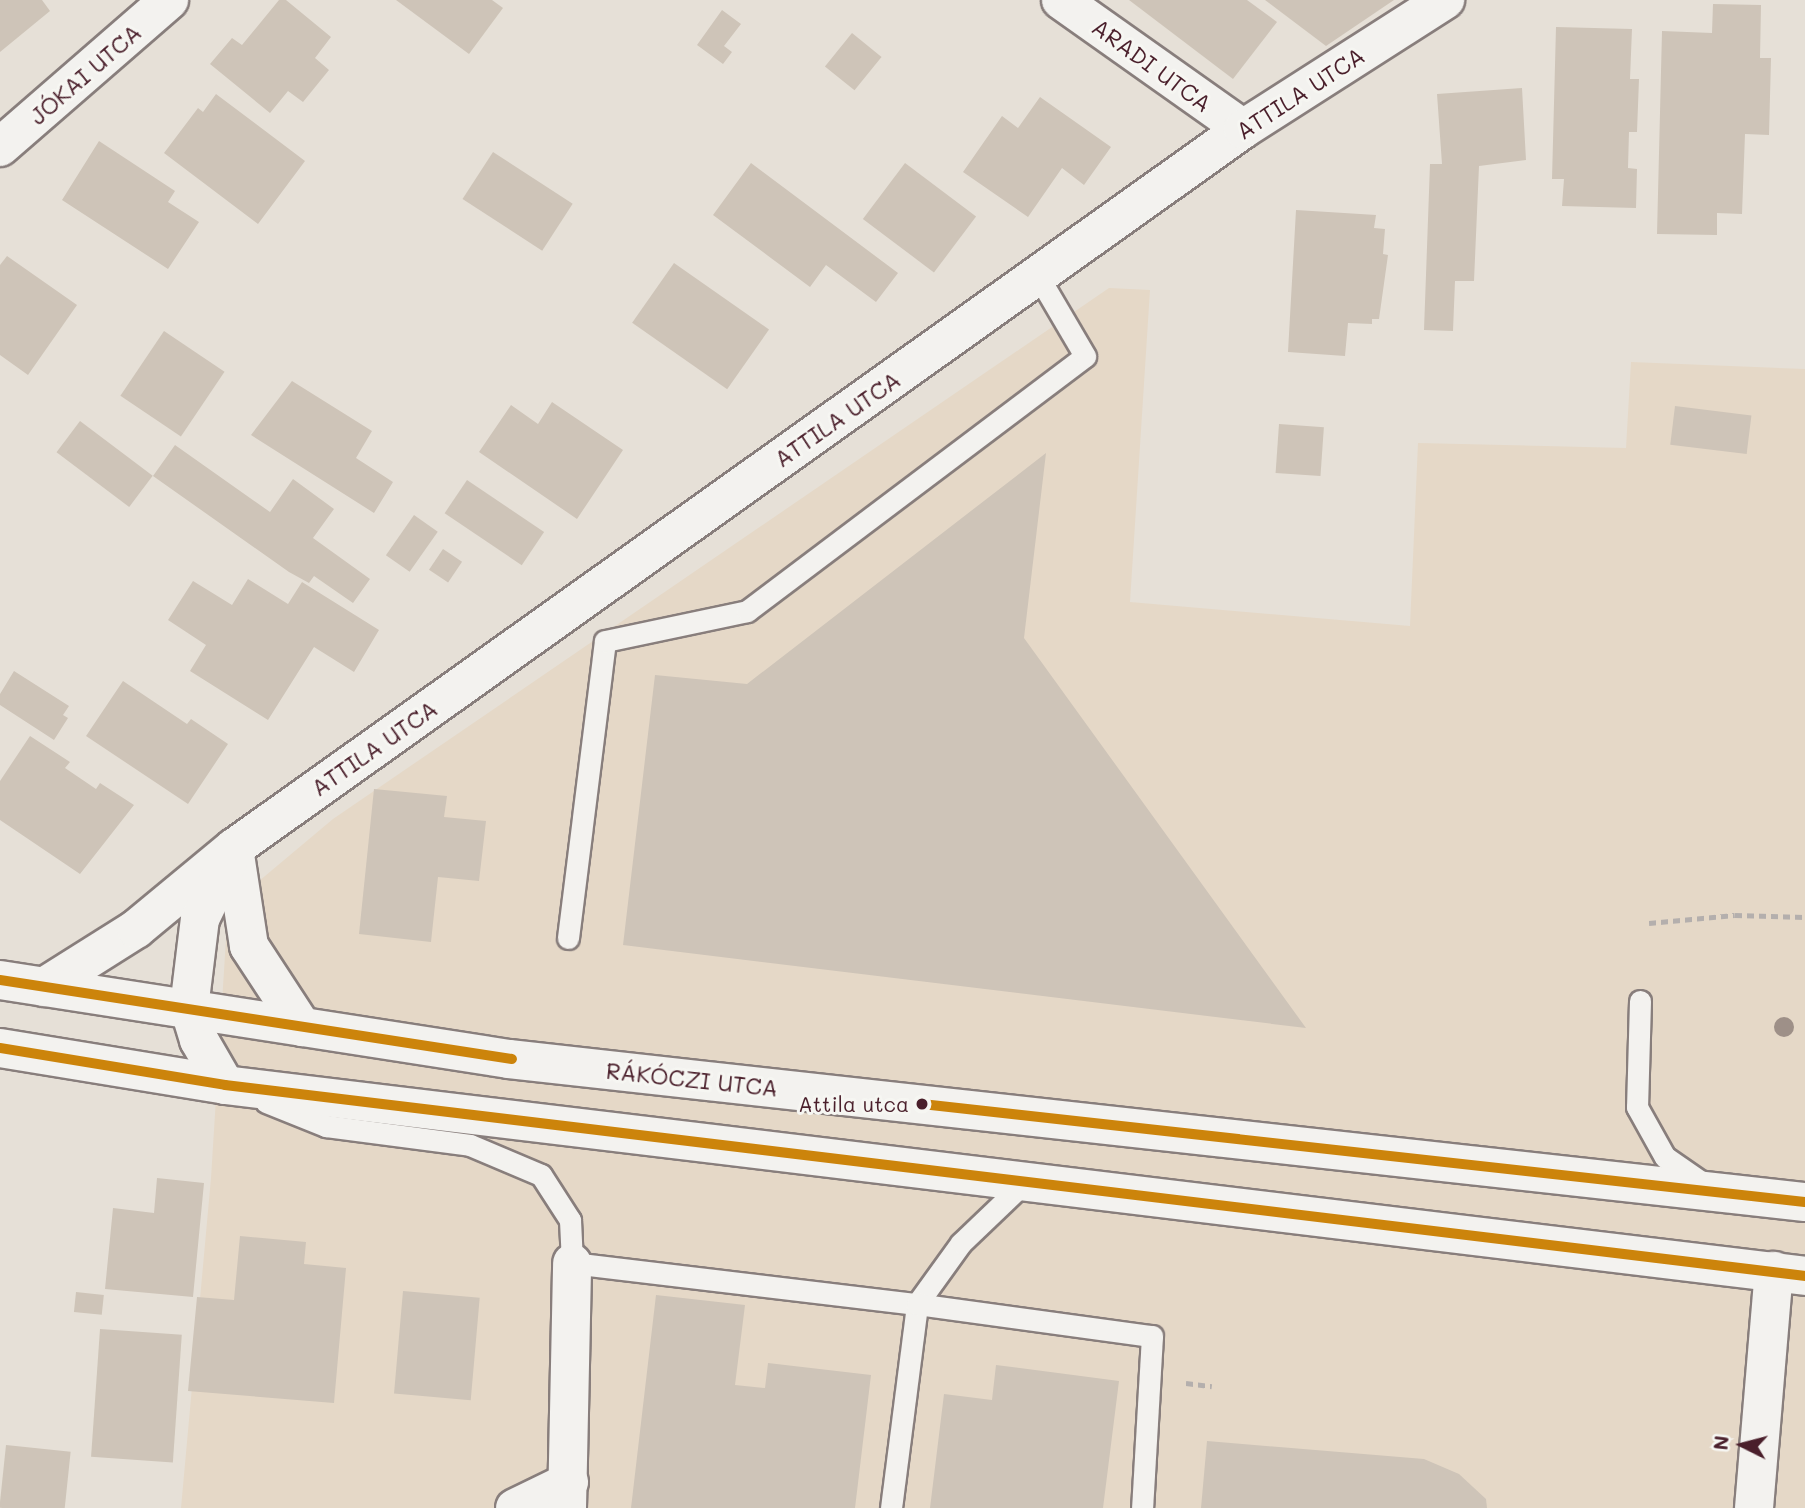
<!DOCTYPE html>
<meta charset="utf-8">
<style>
body{margin:0}
#map{position:relative;width:1805px;height:1508px;overflow:hidden;background:#e6e0d7;font-family:Mali,sans-serif}
div>[style]{position:absolute}
.built>*{inset:0;background:#e5d8c7}
.building>*{inset:0;background:#cec4b8;transform-origin:0 0}
.path>*{height:4.5px;margin-top:-2.25px;transform-origin:0;background:repeating-linear-gradient(90deg,#b4afad 0 7px,transparent 0 12px)}
.roads{filter:drop-shadow(2px 0 #887e7c) drop-shadow(-2px 0 #887e7c) drop-shadow(0 2px #887e7c) drop-shadow(0 -2px #887e7c)}
.lane>*{height:21px;margin:-10.5px;padding:0 10.5px;transform-origin:10.5px;border-radius:10.5px;background:#f3f2ef}
.street>*{height:38px;margin:-19px;padding:0 19px;transform-origin:19px;border-radius:19px;background:#f3f2ef}
.primary>*{height:38px;margin:-19px;padding:0 19px;transform-origin:19px;border-radius:19px;background:#f3f2ef}
.bus-1>*{height:10px;margin:-5px;padding:0 5px;transform-origin:5px;border-radius:5px;background:#cc840b}
.trees>*{width:20px;height:20px;margin:-10px;border-radius:50%;background:#9e9088}
.dots>*{width:19px;height:19px;translate:-50% -50%;box-sizing:border-box;border:4px solid #f6f6f2;border-radius:50%}
span{translate:-50% -50%;white-space:nowrap;text-align:center;line-height:1.15;-webkit-text-stroke:6px #f6f6f2;paint-order:stroke}
.bus-label{font-size:21px;color:#4a1f2b}
.right{translate:-100% -50%;text-align:right}
.street-label{font-size:23px;color:#4a1f2b}
.north{position:absolute;left:1707px;top:1410px;width:70px;height:70px;-webkit-text-stroke:5px #f6f6f2;paint-order:stroke;rotate:276deg;font-size:19px;font-weight:700;line-height:28px;text-align:center;color:#4a1f2b}
.north::after{content:'';display:block;margin:auto;width:24px;height:32px;background:#4a1f2b;clip-path:polygon(50% 0,100% 100%,50% 72%,0 100%)}
</style>
<div id="map">
<div class="built">
<div style="clip-path:polygon(1109px 288px,1150px 290px,1130px 602px,1410px 626px,1418px 443px,1626px 448px,1631px 362px,1805px 369px,1805px 1508px,181px 1508px,211px 1178px,228px 907px,333px 819px)"></div>
</div>
<div class="building">
<div style="clip-path:polygon(0 0,42px 0,50px 11px,0 52px)"></div>
<div style="clip-path:polygon(279px 0,286px 0,331px 37px,315px 58px,329px 70px,303px 102px,288px 91px,270px 113px,210px 64px,232px 38px,242px 45px)"></div>
<div style="clip-path:polygon(396px 0,492px 0,503px 8px,469px 54px)"></div>
<div style="clip-path:polygon(1129px 0,1247px 0,1277px 22px,1233px 79px)"></div>
<div style="clip-path:polygon(1265px 0,1394px 0,1326px 46px)"></div>
<div style="clip-path:polygon(1713px 4px,1761px 5px,1760px 58px,1771px 58px,1769px 135px,1745px 134px,1742px 214px,1717px 213px,1717px 235px,1657px 234px,1662px 31px,1712px 33px)"></div>
<div style="clip-path:polygon(722px 10px,741px 24px,724px 46px,732px 52px,723px 64px,697px 45px)"></div>
<div style="clip-path:polygon(1556px 27px,1632px 29px,1630px 79px,1639px 79px,1637px 132px,1629px 132px,1628px 168px,1637px 169px,1636px 208px,1562px 206px,1564px 179px,1552px 179px)"></div>
<div style="left:852px;top:33px;width:38px;height:43px;rotate:39deg"></div>
<div style="clip-path:polygon(1522px 88px,1526px 160px,1479px 166px,1474px 281px,1455px 281px,1453px 331px,1424px 330px,1430px 164px,1442px 164px,1437px 94px)"></div>
<div style="clip-path:polygon(216px 94px,305px 161px,258px 224px,164px 153px,198px 108px,203px 112px)"></div>
<div style="clip-path:polygon(1040px 97px,1111px 147px,1084px 185px,1062px 168px,1028px 217px,963px 172px,1002px 116px,1018px 128px)"></div>
<div style="clip-path:polygon(99px 141px,175px 191px,168px 202px,199px 222px,168px 269px,62px 200px)"></div>
<div style="left:493px;top:152px;width:95px;height:56px;rotate:33deg"></div>
<div style="clip-path:polygon(751px 163px,898px 273px,876px 302px,826px 265px,810px 287px,713px 215px)"></div>
<div style="left:905px;top:163px;width:89px;height:70px;rotate:37deg"></div>
<div style="clip-path:polygon(1296px 210px,1376px 215px,1374px 228px,1385px 229px,1383px 254px,1388px 255px,1379px 319px,1372px 319px,1372px 324px,1348px 323px,1345px 356px,1288px 352px)"></div>
<div style="clip-path:polygon(7px 256px,77px 305px,28px 375px,0 355px,0 265px)"></div>
<div style="left:674px;top:263px;width:116px;height:73px;rotate:35deg"></div>
<div style="left:164px;top:331px;width:73px;height:78px;rotate:34deg"></div>
<div style="clip-path:polygon(292px 381px,372px 431px,356px 458px,393px 482px,374px 513px,251px 435px)"></div>
<div style="clip-path:polygon(552px 402px,623px 450px,577px 519px,479px 452px,511px 405px,538px 424px)"></div>
<div style="left:1675px;top:406px;width:77px;height:39px;rotate:7deg"></div>
<div style="left:80px;top:421px;width:91px;height:39px;rotate:37deg"></div>
<div style="left:1279px;top:424px;width:45px;height:49px;rotate:4deg"></div>
<div style="clip-path:polygon(175px 445px,270px 512px,293px 479px,334px 509px,313px 538px,370px 579px,353px 603px,314px 576px,309px 583px,289px 572px,153px 476px)"></div>
<div style="clip-path:polygon(1046px 453px,1024px 638px,1306px 1028px,623px 945px,655px 675px,747px 684px)"></div>
<div style="left:467px;top:480px;width:93px;height:40px;rotate:34deg"></div>
<div style="left:414px;top:515px;width:29px;height:49px;rotate:35deg"></div>
<div style="left:443px;top:549px;width:23px;height:25px;rotate:34deg"></div>
<div style="clip-path:polygon(248px 579px,288px 604px,302px 582px,379px 630px,354px 672px,314px 647px,268px 720px,190px 671px,206px 645px,168px 620px,193px 581px,232px 605px)"></div>
<div style="clip-path:polygon(14px 671px,69px 706px,63px 715px,68px 718px,54px 740px,0 705px,0 694px)"></div>
<div style="clip-path:polygon(123px 681px,187px 724px,191px 719px,228px 744px,188px 804px,86px 736px)"></div>
<div style="clip-path:polygon(30px 736px,70px 762px,65px 768px,96px 789px,100px 783px,134px 805px,80px 874px,0 820px,0 781px)"></div>
<div style="clip-path:polygon(374px 789px,447px 796px,444px 817px,486px 821px,479px 881px,438px 877px,431px 942px,359px 934px)"></div>
<div style="clip-path:polygon(157px 1178px,204px 1183px,193px 1297px,105px 1289px,113px 1208px,154px 1213px)"></div>
<div style="clip-path:polygon(240px 1236px,306px 1242px,304px 1264px,346px 1268px,334px 1403px,188px 1391px,197px 1297px,234px 1300px)"></div>
<div style="left:403px;top:1291px;width:77px;height:103px;rotate:5deg"></div>
<div style="left:76px;top:1292px;width:28px;height:20px;rotate:6deg"></div>
<div style="clip-path:polygon(656px 1295px,745px 1305px,735px 1385px,765px 1388px,768px 1363px,871px 1375px,855px 1508px,631px 1508px)"></div>
<div style="left:100px;top:1329px;width:82px;height:128px;rotate:4deg"></div>
<div style="clip-path:polygon(996px 1365px,1119px 1381px,1103px 1508px,930px 1508px,944px 1394px,992px 1400px)"></div>
<div style="clip-path:polygon(1207px 1441px,1424px 1459px,1459px 1474px,1486px 1499px,1487px 1508px,1201px 1508px)"></div>
<div style="left:6px;top:1445px;width:65px;height:63px;rotate:6deg"></div>
</div>
<div class="path">
<div style="left:1649px;top:923px;width:86px;rotate:-5.3deg"></div>
<div style="left:1735px;top:915px;width:70px;rotate:1.6deg"></div>
<div style="left:1186px;top:1383px;width:26px;rotate:7deg"></div>
</div>
<div class="roads">
<div class="lane">
<div style="left:568px;top:938px;width:299px;rotate:-82.9deg"></div>
<div style="left:605px;top:641px;width:145px;rotate:-11.9deg"></div>
<div style="left:747px;top:611px;width:423px;rotate:-37deg"></div>
<div style="left:1085px;top:356px;width:93px;rotate:-120.4deg"></div>
<div style="left:1640px;top:1001px;width:106px;rotate:91.6deg"></div>
<div style="left:1637px;top:1107px;width:57px;rotate:60.8deg"></div>
<div style="left:1665px;top:1157px;width:47px;rotate:34.7deg"></div>
<div style="left:266px;top:1102px;width:65px;rotate:21.8deg"></div>
<div style="left:326px;top:1126px;width:145px;rotate:7.5deg"></div>
<div style="left:470px;top:1145px;width:77px;rotate:22.9deg"></div>
<div style="left:541px;top:1175px;width:54px;rotate:57.2deg"></div>
<div style="left:570px;top:1220px;width:43px;rotate:87.3deg"></div>
<div style="left:572px;top:1263px;width:347px;rotate:6.8deg"></div>
<div style="left:917px;top:1304px;width:75px;rotate:-54.2deg"></div>
<div style="left:961px;top:1243px;width:93px;rotate:-43.7deg"></div>
<div style="left:891px;top:1508px;width:206px;rotate:-82.7deg"></div>
<div style="left:917px;top:1304px;width:237px;rotate:7.8deg"></div>
<div style="left:1152px;top:1336px;width:172px;rotate:93.3deg"></div>
</div>
<div class="street">
<div style="left:1061px;top:0;width:223px;rotate:35.3deg"></div>
<div style="left:0;top:147px;width:224px;rotate:-41deg"></div>
<div style="left:234px;top:848px;width:99px;rotate:81.3deg"></div>
<div style="left:249px;top:946px;width:97px;rotate:56.8deg"></div>
<div style="left:44px;top:987px;width:109px;rotate:-32.2deg"></div>
<div style="left:136px;top:929px;width:127px;rotate:-39.6deg"></div>
<div style="left:234px;top:848px;width:1239px;rotate:-35.47deg"></div>
<div style="left:1243px;top:129px;width:240px;rotate:-32.6deg"></div>
<div style="left:225px;top:1085px;width:52px;rotate:-120deg"></div>
<div style="left:199px;top:1040px;width:34px;rotate:-107deg"></div>
<div style="left:189px;top:1008px;width:90px;rotate:-83deg"></div>
<div style="left:200px;top:919px;width:67px;rotate:-64.2deg"></div>
<div style="left:515px;top:1508px;width:60px;rotate:-25.7deg"></div>
<div style="left:567px;top:1508px;width:245px;rotate:-88.8deg"></div>
<div style="left:1754px;top:1508px;width:238px;rotate:-85.2deg"></div>
</div>
<div class="primary">
<div style="left:0;top:980px;width:515px;rotate:8.82deg"></div>
<div style="left:509px;top:1059px;width:1304px;rotate:6.3deg"></div>
<div style="left:0;top:1048px;width:228px;rotate:9.3deg"></div>
<div style="left:225px;top:1085px;width:1592px;rotate:6.89deg"></div>
</div>
</div>
<div class="bus-1">
<div style="left:0;top:980px;width:518px;rotate:8.77deg"></div>
<div style="left:0;top:1048px;width:228px;rotate:9.3deg"></div>
<div style="left:225px;top:1085px;width:1592px;rotate:6.89deg"></div>
<div style="left:922px;top:1104px;width:888px;rotate:6.33deg"></div>
</div>
<div class="trees">
<div style="left:1784px;top:1027px"></div>
</div>
<div class="dots">
<div style="left:922px;top:1104px;background:#4a1f2b"></div>
</div>
<div class="bus-label">
<span class="right" style="left:909px;top:1104px">Attila utca</span>
</div>
<div class="street-label">
<span style="left:1152px;top:65px;rotate:36deg">ARADI UTCA</span>
<span style="left:85px;top:74px;rotate:-41deg">JÓKAI UTCA</span>
<span style="left:1300px;top:93px;rotate:-33deg">ATTILA UTCA</span>
<span style="left:837px;top:419px;rotate:-35deg">ATTILA UTCA</span>
<span style="left:374px;top:748px;rotate:-35deg">ATTILA UTCA</span>
<span style="left:692px;top:1079px;rotate:6deg">RÁKÓCZI UTCA</span>
</div>
<div class="north">N</div>
</div>
